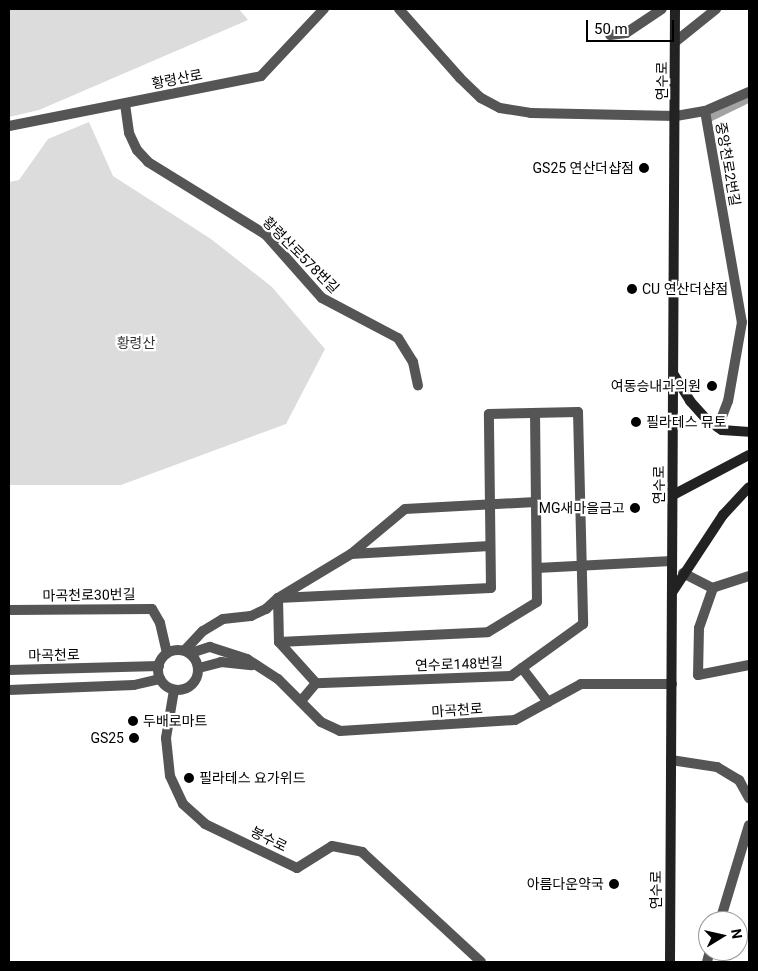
<!DOCTYPE html>
<meta charset="utf-8">
<style>
body{margin:0}
#map{position:relative;width:758px;height:971px;overflow:hidden;background:#fff;font-family:Roboto,"Noto Sans KR",sans-serif}
div>[style]{position:absolute}
.green>*{inset:0;background:#dcdcdc}
.water>*{inset:0;background:#a3a3a3}
.minor>*{height:10px;margin:-5px;padding:0 5px;transform-origin:5px;border-radius:5px;background:#555}
.tertiary>*{height:10px;margin:-5px;padding:0 5px;transform-origin:5px;border-radius:5px;background:#555}
.tertiary>.ring{margin:-5px;padding:0;box-sizing:content-box;background:none;border:10px solid #555;border-radius:50%}
.secondary>*{height:10px;margin:-5px;padding:0 5px;transform-origin:5px;border-radius:5px;background:#222}
.dots>*{width:14px;height:14px;translate:-50% -50%;box-sizing:border-box;border:2px solid #fff;border-radius:50%}
span{translate:-50% -50%;white-space:nowrap;text-align:center;line-height:1.15;-webkit-text-stroke:4.5px #fff;paint-order:stroke}
.street-label{font-size:14px;color:#000}
.poi-label{font-size:14px;color:#000}
.right{translate:-100% -50%;text-align:right}
.left{translate:0 -50%;text-align:left}
.park-label{font-size:14px;color:#333}
.frame{position:absolute;inset:0;border:10px solid #000;pointer-events:none}
.north{position:absolute;left:698px;top:911px;width:50px;height:50px;box-sizing:border-box;background:#fff;border:1px solid #999;border-radius:50%;rotate:81deg;font-size:14px;font-weight:700;line-height:20px;text-align:center;color:#000}
.north::after{content:'';display:block;margin:auto;width:18px;height:22px;background:#000;clip-path:polygon(50% 0,100% 100%,50% 72%,0 100%)}
.scale{position:absolute;left:586px;top:20px;width:88px;height:22px;box-sizing:border-box;border:2px solid #000;border-top:0;padding-left:6px;font-size:15px;line-height:18px;white-space:nowrap;color:#000;-webkit-text-stroke:4px #fff;paint-order:stroke}
</style>
<div id="map">
<div class="green">
<div style="clip-path:polygon(9px 9px,239px 9px,248px 20px,39px 110px,9px 117px)"></div>
<div style="clip-path:polygon(89px 122px,113px 176px,211px 239px,272px 287px,325px 349px,286px 424px,121px 485px,9px 485px,9px 182px,19px 180px,48px 139px)"></div>
</div>
<div class="water">
<div style="clip-path:polygon(749px 89px,749px 103px,708px 123px,701px 109px)"></div>
</div>
<div class="minor">
<div style="left:399px;top:9px;width:92px;rotate:48.5deg"></div>
<div style="left:460px;top:78px;width:29px;rotate:44deg"></div>
<div style="left:481px;top:98px;width:21px;rotate:28deg"></div>
<div style="left:500px;top:108px;width:31px;rotate:9deg"></div>
<div style="left:531px;top:113px;width:145px;rotate:1.2deg"></div>
<div style="left:610px;top:35px;width:16px;rotate:-7deg"></div>
<div style="left:626px;top:33px;width:43px;rotate:-33.7deg"></div>
<div style="left:675px;top:42px;width:53px;rotate:-38.8deg"></div>
<div style="left:125px;top:104px;width:29px;rotate:82deg"></div>
<div style="left:129px;top:133px;width:19px;rotate:65deg"></div>
<div style="left:137px;top:150px;width:16px;rotate:47deg"></div>
<div style="left:148px;top:162px;width:139px;rotate:31.7deg"></div>
<div style="left:266px;top:235px;width:84px;rotate:48.4deg"></div>
<div style="left:322px;top:298px;width:86px;rotate:27.8deg"></div>
<div style="left:398px;top:338px;width:28px;rotate:58deg"></div>
<div style="left:413px;top:362px;width:24px;rotate:78deg"></div>
<div style="left:705px;top:111px;width:214px;rotate:80.1deg"></div>
<div style="left:742px;top:322px;width:80px;rotate:100deg"></div>
<div style="left:728px;top:401px;width:28px;rotate:111deg"></div>
<div style="left:578px;top:412px;width:212px;rotate:88.6deg"></div>
<div style="left:583px;top:624px;width:89px;rotate:144.2deg"></div>
<div style="left:511px;top:676px;width:195px;rotate:177.9deg"></div>
<div style="left:316px;top:683px;width:55px;rotate:-132.1deg"></div>
<div style="left:279px;top:642px;width:44px;rotate:-91.3deg"></div>
<div style="left:278px;top:598px;width:213px;rotate:-2.7deg"></div>
<div style="left:491px;top:588px;width:174px;rotate:-90.7deg"></div>
<div style="left:489px;top:414px;width:89px;rotate:-1.3deg"></div>
<div style="left:351px;top:554px;width:139px;rotate:-3.3deg"></div>
<div style="left:537px;top:568px;width:135px;rotate:-3deg"></div>
<div style="left:683px;top:573px;width:34px;rotate:27deg"></div>
<div style="left:749px;top:576px;width:38px;rotate:162deg"></div>
<div style="left:713px;top:588px;width:42px;rotate:109.3deg"></div>
<div style="left:699px;top:628px;width:47px;rotate:91.2deg"></div>
<div style="left:698px;top:675px;width:52px;rotate:-11.1deg"></div>
<div style="left:9px;top:610px;width:143px;rotate:-0.4deg"></div>
<div style="left:152px;top:609px;width:16px;rotate:60deg"></div>
<div style="left:160px;top:623px;width:31px;rotate:77deg"></div>
<div style="left:279px;top:642px;width:209px;rotate:-2.7deg"></div>
<div style="left:488px;top:632px;width:57px;rotate:-31.5deg"></div>
<div style="left:537px;top:602px;width:189px;rotate:-90.6deg"></div>
<div style="left:185px;top:650px;width:26px;rotate:-47deg"></div>
<div style="left:203px;top:631px;width:23px;rotate:-31deg"></div>
<div style="left:223px;top:619px;width:28px;rotate:-6deg"></div>
<div style="left:251px;top:616px;width:17px;rotate:-25deg"></div>
<div style="left:266px;top:609px;width:16px;rotate:-43deg"></div>
<div style="left:278px;top:598px;width:85px;rotate:-31.1deg"></div>
<div style="left:351px;top:554px;width:70px;rotate:-39.8deg"></div>
<div style="left:405px;top:509px;width:131px;rotate:-3.1deg"></div>
<div style="left:522px;top:668px;width:43px;rotate:52.6deg"></div>
<div style="left:9px;top:690px;width:125px;rotate:-2.3deg"></div>
<div style="left:134px;top:685px;width:27px;rotate:-13deg"></div>
<div style="left:301px;top:701px;width:23px;rotate:-50deg"></div>
<div style="left:671px;top:760px;width:47px;rotate:8.7deg"></div>
<div style="left:717px;top:767px;width:26px;rotate:31deg"></div>
<div style="left:739px;top:780px;width:21px;rotate:61deg"></div>
<div style="left:720px;top:921px;width:100px;rotate:-73.2deg"></div>
<div style="left:707px;top:962px;width:11px;rotate:-75deg"></div>
</div>
<div class="tertiary">
<div style="left:676px;top:116px;width:29px;rotate:-10deg"></div>
<div style="left:705px;top:111px;width:48px;rotate:-23.4deg"></div>
<div style="left:9px;top:126px;width:257px;rotate:-11.2deg"></div>
<div style="left:261px;top:76px;width:92px;rotate:-46.8deg"></div>
<div class="ring" style="left:158px;top:650px;width:30px;height:30px"></div>
<div style="left:191px;top:653px;width:20px;rotate:-18deg"></div>
<div style="left:210px;top:647px;width:39px;rotate:18deg"></div>
<div style="left:247px;top:659px;width:37px;rotate:33deg"></div>
<div style="left:278px;top:679px;width:61px;rotate:45deg"></div>
<div style="left:321px;top:722px;width:21px;rotate:25deg"></div>
<div style="left:340px;top:731px;width:175px;rotate:-3.6deg"></div>
<div style="left:515px;top:720px;width:75px;rotate:-28.6deg"></div>
<div style="left:581px;top:684px;width:91px"></div>
<div style="left:199px;top:668px;width:23px;rotate:-15deg"></div>
<div style="left:221px;top:662px;width:31px;rotate:6deg"></div>
<div style="left:9px;top:670px;width:150px;rotate:-1.5deg"></div>
<div style="left:174px;top:690px;width:49px;rotate:99.5deg"></div>
<div style="left:166px;top:738px;width:38px;rotate:84deg"></div>
<div style="left:170px;top:776px;width:31px;rotate:65deg"></div>
<div style="left:183px;top:804px;width:30px;rotate:42deg"></div>
<div style="left:205px;top:824px;width:102px;rotate:25.6deg"></div>
<div style="left:297px;top:868px;width:41px;rotate:-32.2deg"></div>
<div style="left:332px;top:846px;width:31px;rotate:11deg"></div>
<div style="left:362px;top:852px;width:162px;rotate:42.7deg"></div>
</div>
<div class="secondary">
<div style="left:674px;top:375px;width:31px;rotate:58deg"></div>
<div style="left:690px;top:401px;width:24px;rotate:48deg"></div>
<div style="left:706px;top:419px;width:19px;rotate:35deg"></div>
<div style="left:722px;top:430px;width:27px;rotate:4deg"></div>
<div style="left:673px;top:495px;width:86px;rotate:-27.8deg"></div>
<div style="left:673px;top:591px;width:91px;rotate:-56.7deg"></div>
<div style="left:723px;top:515px;width:38px;rotate:-47deg"></div>
<div style="left:670px;top:962px;width:953px;rotate:-89.7deg"></div>
</div>
<div class="dots">
<div style="left:644px;top:168px;background:#000"></div>
<div style="left:632px;top:289px;background:#000"></div>
<div style="left:712px;top:386px;background:#000"></div>
<div style="left:636px;top:422px;background:#000"></div>
<div style="left:635px;top:508px;background:#000"></div>
<div style="left:133px;top:721px;background:#000"></div>
<div style="left:134px;top:738px;background:#000"></div>
<div style="left:189px;top:778px;background:#000"></div>
<div style="left:614px;top:884px;background:#000"></div>
</div>
<div class="street-label">
<span style="left:177px;top:79px;rotate:-11deg">황령산로</span>
<span style="left:662px;top:81px;rotate:-90deg">연수로</span>
<span style="left:728px;top:164px;rotate:80deg">중앙천로2번길</span>
<span style="left:301px;top:255px;rotate:45deg">황령산로578번길</span>
<span style="left:659px;top:485px;rotate:-90deg">연수로</span>
<span style="left:89px;top:595px;rotate:-1deg">마곡천로30번길</span>
<span style="left:54px;top:655px;rotate:-1deg">마곡천로</span>
<span style="left:459px;top:664px;rotate:-2deg">연수로148번길</span>
<span style="left:457px;top:710px;rotate:-4deg">마곡천로</span>
<span style="left:269px;top:839px;rotate:26deg">봉수로</span>
<span style="left:656px;top:890px;rotate:-90deg">연수로</span>
</div>
<div class="poi-label">
<span class="right" style="left:634px;top:168px">GS25 연산더샵점</span>
<span class="left" style="left:642px;top:289px">CU 연산더샵점</span>
<span class="right" style="left:701px;top:386px">여동승내과의원</span>
<span class="left" style="left:646px;top:422px">필라테스 뮤토</span>
<span class="right" style="left:625px;top:508px">MG새마을금고</span>
<span class="left" style="left:143px;top:721px">두배로마트</span>
<span class="right" style="left:124px;top:738px">GS25</span>
<span class="left" style="left:199px;top:778px">필라테스 요가위드</span>
<span class="right" style="left:604px;top:884px">아름다운약국</span>
</div>
<div class="park-label">
<span style="left:136px;top:343px">황령산</span>
</div>
<div class="frame"></div>
<div class="north">N</div>
<div class="scale">50 m</div>
</div>
